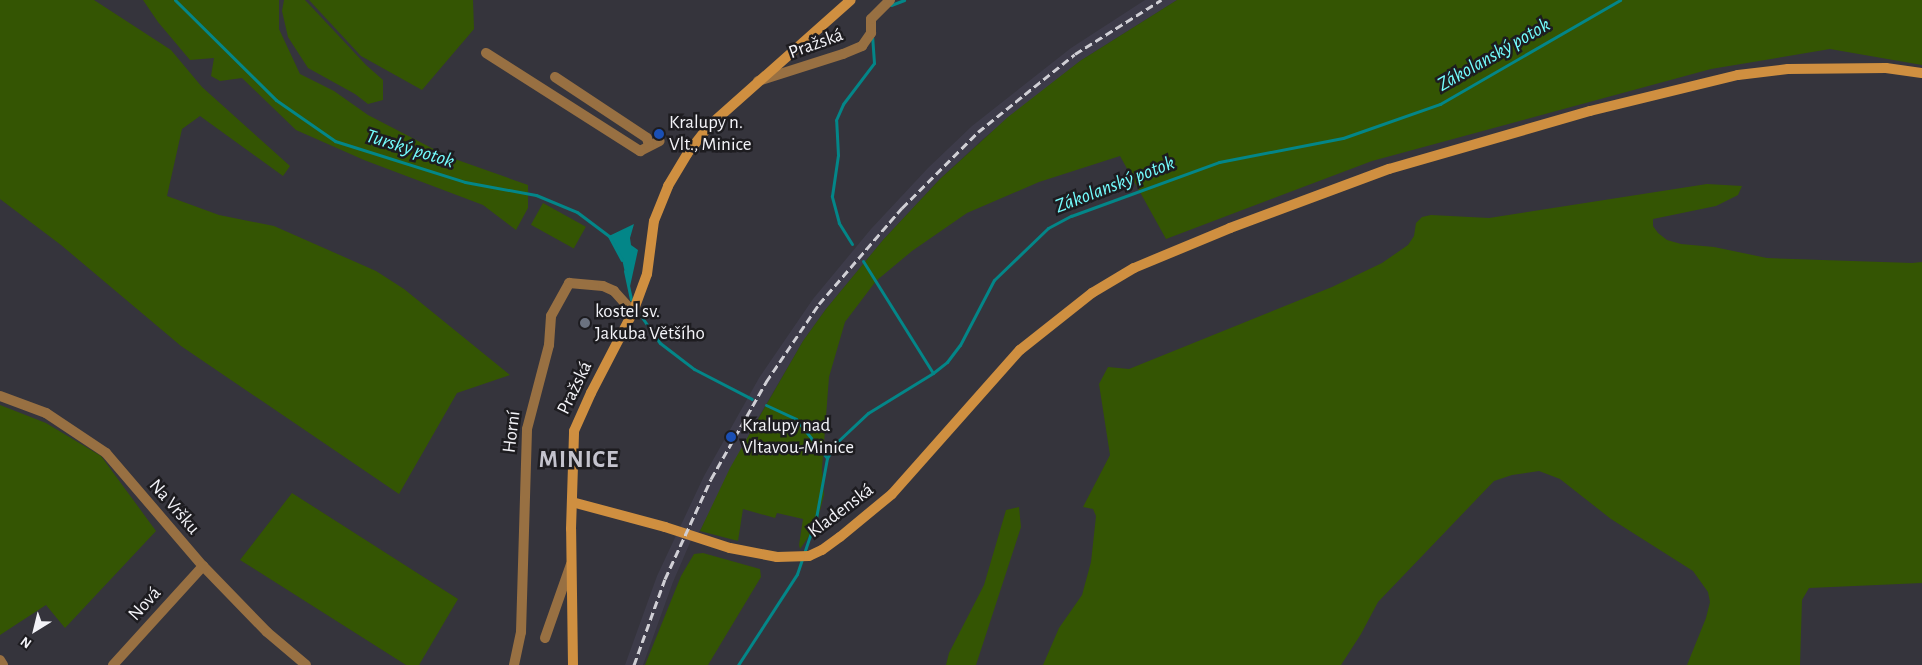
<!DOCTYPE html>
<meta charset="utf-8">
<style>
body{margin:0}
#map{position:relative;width:1922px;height:665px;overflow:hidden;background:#35343c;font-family:"Alegreya Sans",sans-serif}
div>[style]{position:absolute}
.built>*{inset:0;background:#3d3b49}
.green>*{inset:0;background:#345503;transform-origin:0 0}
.water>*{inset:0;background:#038688}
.stream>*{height:3px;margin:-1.5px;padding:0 1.5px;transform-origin:1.5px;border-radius:1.5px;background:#038688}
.minor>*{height:10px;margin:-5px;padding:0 5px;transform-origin:5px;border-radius:5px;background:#987042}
.secondary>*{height:10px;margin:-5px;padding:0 5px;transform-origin:5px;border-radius:5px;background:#cf8f40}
.rail>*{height:3px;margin-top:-1.5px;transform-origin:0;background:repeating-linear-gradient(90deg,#d0cfd5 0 8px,transparent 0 12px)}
.dots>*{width:14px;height:14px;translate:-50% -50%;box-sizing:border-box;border:2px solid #1d1c20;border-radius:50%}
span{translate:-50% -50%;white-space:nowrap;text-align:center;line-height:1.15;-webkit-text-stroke:5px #1d1c20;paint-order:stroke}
.street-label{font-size:19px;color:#f3f3f8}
.poi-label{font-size:19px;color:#f3f3f8}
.left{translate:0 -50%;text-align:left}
.water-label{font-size:20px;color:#74fdfe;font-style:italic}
.district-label{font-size:24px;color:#c4c3cd;font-weight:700;letter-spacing:1px}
.north{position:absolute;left:10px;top:605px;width:50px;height:50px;-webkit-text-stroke:4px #1d1c20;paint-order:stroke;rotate:216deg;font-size:14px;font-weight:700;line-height:20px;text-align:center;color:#f3f3f8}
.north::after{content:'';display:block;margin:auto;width:18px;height:22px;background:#f3f3f8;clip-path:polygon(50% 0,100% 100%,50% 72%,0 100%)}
</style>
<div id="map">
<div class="built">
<div style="clip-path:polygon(1145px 0,1177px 0,1080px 61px,984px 138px,940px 179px,883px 240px,826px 309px,803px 341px,754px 425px,700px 531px,692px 538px,673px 582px,643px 665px,625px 665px,657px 576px,704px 476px,759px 378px,813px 299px,871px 229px,928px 168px,972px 126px,1071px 48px)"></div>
</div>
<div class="green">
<div style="clip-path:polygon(0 0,94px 0,171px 50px,202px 87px,290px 166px,283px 176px,200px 116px,182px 129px,167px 196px,219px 215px,274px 226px,376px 271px,404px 289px,510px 375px,457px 393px,399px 494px,181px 346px,61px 245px,0 199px)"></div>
<div style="clip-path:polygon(143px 0,279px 0,279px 29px,300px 74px,334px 91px,368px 115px,449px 157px,528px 185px,528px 208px,516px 230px,483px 205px,364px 160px,296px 130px,242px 78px,220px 81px,211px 76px,214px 58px,190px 60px,158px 22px)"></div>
<div style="clip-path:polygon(284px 0,305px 0,366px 65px,383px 80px,383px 100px,368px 104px,355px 94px,308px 68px,288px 37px,282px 11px)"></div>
<div style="clip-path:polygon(309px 0,473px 0,474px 29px,422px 90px,361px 56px)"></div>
<div style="clip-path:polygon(1177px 0,1922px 0,1922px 65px,1830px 49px,1711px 69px,1372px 161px,1166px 239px,1120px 156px,1039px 182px,967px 213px,912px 251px,876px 281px,845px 322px,829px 377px,822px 469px,824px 495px,816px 526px,800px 549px,799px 545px,803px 519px,777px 513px,775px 518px,743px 509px,738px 541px,700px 531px,730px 468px,803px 341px,826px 309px,883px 240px,940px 179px,1008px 117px,1080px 61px)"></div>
<div style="clip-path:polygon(1707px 184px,1742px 186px,1738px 195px,1716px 206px,1653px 219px,1653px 226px,1658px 233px,1667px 240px,1681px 244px,1714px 247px,1767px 258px,1912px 263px,1922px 262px,1922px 583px,1809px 588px,1802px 600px,1800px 665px,1687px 665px,1706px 618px,1710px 602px,1708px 592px,1693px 571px,1611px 519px,1560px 479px,1539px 471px,1512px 475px,1494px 481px,1378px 602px,1361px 634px,1341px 665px,1043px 665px,1059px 628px,1082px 595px,1091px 562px,1096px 516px,1093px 509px,1083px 507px,1110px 455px,1099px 384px,1108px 367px,1129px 369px,1332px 287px,1382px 263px,1408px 245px,1414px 236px,1416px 223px,1422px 217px,1431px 215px,1489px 218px)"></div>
<div style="left:543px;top:203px;width:49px;height:25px;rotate:29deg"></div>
<div style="clip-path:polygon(0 405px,46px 423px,101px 456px,156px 531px,65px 628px,46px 605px,0 635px)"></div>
<div style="clip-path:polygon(292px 493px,458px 599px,419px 665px,406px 665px,240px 560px)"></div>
<div style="clip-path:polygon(1019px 507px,1021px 527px,976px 665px,946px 665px,949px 653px,984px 585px,1006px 510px)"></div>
<div style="clip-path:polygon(703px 553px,760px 569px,761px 577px,708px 665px,645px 665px,681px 576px,694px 554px)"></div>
</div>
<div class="water">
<div style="clip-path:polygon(634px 224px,630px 238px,631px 245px,638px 250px,629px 291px,622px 259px,609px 236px)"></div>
</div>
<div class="stream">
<div style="left:175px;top:0;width:142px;rotate:44.7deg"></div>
<div style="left:276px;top:100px;width:72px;rotate:34.8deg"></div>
<div style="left:335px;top:141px;width:136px;rotate:17.5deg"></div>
<div style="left:465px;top:182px;width:72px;rotate:10.4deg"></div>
<div style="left:536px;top:195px;width:44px;rotate:22.5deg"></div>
<div style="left:577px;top:212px;width:40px;rotate:37deg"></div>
<div style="left:609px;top:236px;width:27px;rotate:62deg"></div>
<div style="left:891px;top:5px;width:14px;rotate:-21deg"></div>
<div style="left:852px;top:244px;width:25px;rotate:-122deg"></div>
<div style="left:839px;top:223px;width:28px;rotate:-105deg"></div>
<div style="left:832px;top:196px;width:41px;rotate:-81.7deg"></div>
<div style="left:838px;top:155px;width:35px;rotate:-93deg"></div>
<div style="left:836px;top:120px;width:17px;rotate:-66deg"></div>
<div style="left:843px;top:104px;width:51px;rotate:-52.9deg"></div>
<div style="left:874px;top:63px;width:26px;rotate:-94deg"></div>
<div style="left:863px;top:261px;width:132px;rotate:58deg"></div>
<div style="left:625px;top:271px;width:29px;rotate:78deg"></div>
<div style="left:641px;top:316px;width:33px;rotate:55deg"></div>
<div style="left:660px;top:343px;width:43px;rotate:37.4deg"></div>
<div style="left:694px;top:369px;width:65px;rotate:27.3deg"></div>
<div style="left:766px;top:405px;width:33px;rotate:25deg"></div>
<div style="left:796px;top:419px;width:50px;rotate:51.5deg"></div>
<div style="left:738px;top:665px;width:108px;rotate:-57deg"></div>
<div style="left:797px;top:574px;width:59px;rotate:-71.3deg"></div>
<div style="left:816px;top:518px;width:61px;rotate:-79.6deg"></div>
<div style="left:827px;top:458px;width:17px;rotate:-59deg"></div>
<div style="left:836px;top:443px;width:44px;rotate:-43.2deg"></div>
<div style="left:868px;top:413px;width:76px;rotate:-31.6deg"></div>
<div style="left:933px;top:373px;width:18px;rotate:-38deg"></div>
<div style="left:947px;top:362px;width:21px;rotate:-53deg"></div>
<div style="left:960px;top:345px;width:73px;rotate:-62.4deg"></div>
<div style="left:994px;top:280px;width:75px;rotate:-43.9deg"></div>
<div style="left:1048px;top:228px;width:26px;rotate:-28deg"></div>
<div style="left:1071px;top:216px;width:158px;rotate:-20deg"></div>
<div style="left:1219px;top:162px;width:126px;rotate:-11deg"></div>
<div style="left:1343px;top:138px;width:103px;rotate:-19.3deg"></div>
<div style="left:1440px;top:104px;width:208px;rotate:-30deg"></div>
</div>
<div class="minor">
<div style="left:486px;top:53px;width:183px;rotate:32.5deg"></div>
<div style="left:640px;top:151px;width:22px;rotate:-27deg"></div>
<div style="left:555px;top:77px;width:110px;rotate:33.5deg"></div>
<div style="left:647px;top:138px;width:8px;rotate:76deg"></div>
<div style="left:758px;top:81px;width:89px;rotate:-17.6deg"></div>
<div style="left:843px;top:54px;width:21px;rotate:-23deg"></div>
<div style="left:862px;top:46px;width:16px;rotate:-55deg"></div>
<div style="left:871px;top:33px;width:14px;rotate:-90deg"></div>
<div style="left:871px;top:19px;width:27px;rotate:-45deg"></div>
<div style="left:0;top:396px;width:49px;rotate:20.3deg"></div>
<div style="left:46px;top:413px;width:72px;rotate:33.7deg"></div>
<div style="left:106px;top:453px;width:149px;rotate:49.4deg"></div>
<div style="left:203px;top:566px;width:92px;rotate:45.9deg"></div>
<div style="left:267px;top:632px;width:51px;rotate:40.2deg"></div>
<div style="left:545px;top:638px;width:78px;rotate:-70.6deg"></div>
<div style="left:0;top:660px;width:6px;rotate:59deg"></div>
<div style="left:113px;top:665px;width:134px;rotate:-47.7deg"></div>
<div style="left:514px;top:665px;width:34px;rotate:-78deg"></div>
<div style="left:521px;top:632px;width:203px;rotate:-88.3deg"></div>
<div style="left:527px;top:429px;width:87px;rotate:-75.3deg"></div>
<div style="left:549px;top:345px;width:29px;rotate:-86deg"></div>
<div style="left:551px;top:316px;width:38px;rotate:-61deg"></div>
<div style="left:569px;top:283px;width:34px;rotate:5deg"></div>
<div style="left:603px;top:286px;width:12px;rotate:24deg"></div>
<div style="left:614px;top:291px;width:28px;rotate:48deg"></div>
</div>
<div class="secondary">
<div style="left:572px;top:502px;width:96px;rotate:15deg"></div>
<div style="left:665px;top:527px;width:68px;rotate:17.9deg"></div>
<div style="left:730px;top:548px;width:48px;rotate:10.8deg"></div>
<div style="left:777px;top:557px;width:32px;rotate:-2deg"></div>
<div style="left:809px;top:556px;width:14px;rotate:-25deg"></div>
<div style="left:822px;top:550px;width:22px;rotate:-36deg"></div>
<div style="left:840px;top:537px;width:67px;rotate:-39.6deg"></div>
<div style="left:892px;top:494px;width:193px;rotate:-48.4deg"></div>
<div style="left:1020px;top:350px;width:92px;rotate:-38.4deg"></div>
<div style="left:1092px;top:293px;width:49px;rotate:-30.8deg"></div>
<div style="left:1134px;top:268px;width:104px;rotate:-22.6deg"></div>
<div style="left:1230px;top:228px;width:170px;rotate:-20.4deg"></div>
<div style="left:1389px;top:169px;width:209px;rotate:-16.1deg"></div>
<div style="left:1590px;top:111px;width:152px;rotate:-13.7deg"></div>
<div style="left:1738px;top:75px;width:50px;rotate:-6.8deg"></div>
<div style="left:1788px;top:69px;width:98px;rotate:-0.6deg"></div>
<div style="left:1886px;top:68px;width:36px;rotate:8deg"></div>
<div style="left:573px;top:665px;width:136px;rotate:-90.8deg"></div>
<div style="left:571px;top:529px;width:98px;rotate:-88.2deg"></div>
<div style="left:574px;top:431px;width:42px;rotate:-65.9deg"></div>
<div style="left:591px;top:393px;width:91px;rotate:-62.6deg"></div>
<div style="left:633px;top:312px;width:40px;rotate:-69.8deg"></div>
<div style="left:647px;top:274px;width:53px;rotate:-82.5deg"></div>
<div style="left:654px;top:221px;width:38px;rotate:-68deg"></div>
<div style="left:668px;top:186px;width:37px;rotate:-59deg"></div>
<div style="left:687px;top:154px;width:37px;rotate:-52deg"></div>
<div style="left:710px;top:125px;width:188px;rotate:-41.6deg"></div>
</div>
<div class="rail">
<div style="left:634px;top:665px;width:91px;rotate:-70.2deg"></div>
<div style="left:665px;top:579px;width:110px;rotate:-65.3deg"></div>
<div style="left:711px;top:479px;width:112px;rotate:-60.4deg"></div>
<div style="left:766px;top:382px;width:94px;rotate:-55.8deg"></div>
<div style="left:819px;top:304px;width:127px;rotate:-49.2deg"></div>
<div style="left:902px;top:208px;width:107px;rotate:-45deg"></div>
<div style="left:978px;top:132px;width:124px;rotate:-38.8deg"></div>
<div style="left:1075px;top:54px;width:102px;rotate:-32.1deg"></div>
</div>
<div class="dots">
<div style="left:659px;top:134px;background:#1a4fb4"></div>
<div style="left:585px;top:323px;background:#6b7280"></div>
<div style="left:731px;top:437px;background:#1a4fb4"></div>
</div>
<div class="street-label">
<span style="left:816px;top:44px;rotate:-20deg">Pražská</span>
<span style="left:575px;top:388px;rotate:-64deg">Pražská</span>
<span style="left:512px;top:432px;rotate:-83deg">Horní</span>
<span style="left:174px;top:507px;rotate:49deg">Na Vršku</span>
<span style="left:841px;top:511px;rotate:-37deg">Kladenská</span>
<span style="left:145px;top:604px;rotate:-48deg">Nová</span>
</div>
<div class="poi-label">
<span class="left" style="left:669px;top:134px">Kralupy n.<br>Vlt., Minice</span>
<span class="left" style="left:595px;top:323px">kostel sv.<br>Jakuba Většího</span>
<span class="left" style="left:742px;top:437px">Kralupy nad<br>Vltavou-Minice</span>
</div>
<div class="water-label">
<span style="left:1494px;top:55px;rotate:-30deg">Zákolanský potok</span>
<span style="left:410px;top:149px;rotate:17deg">Turský potok</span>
<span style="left:1115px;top:185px;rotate:-21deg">Zákolanský potok</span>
</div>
<div class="district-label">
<span style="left:579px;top:461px">MINICE</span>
</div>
<div class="north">N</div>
</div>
